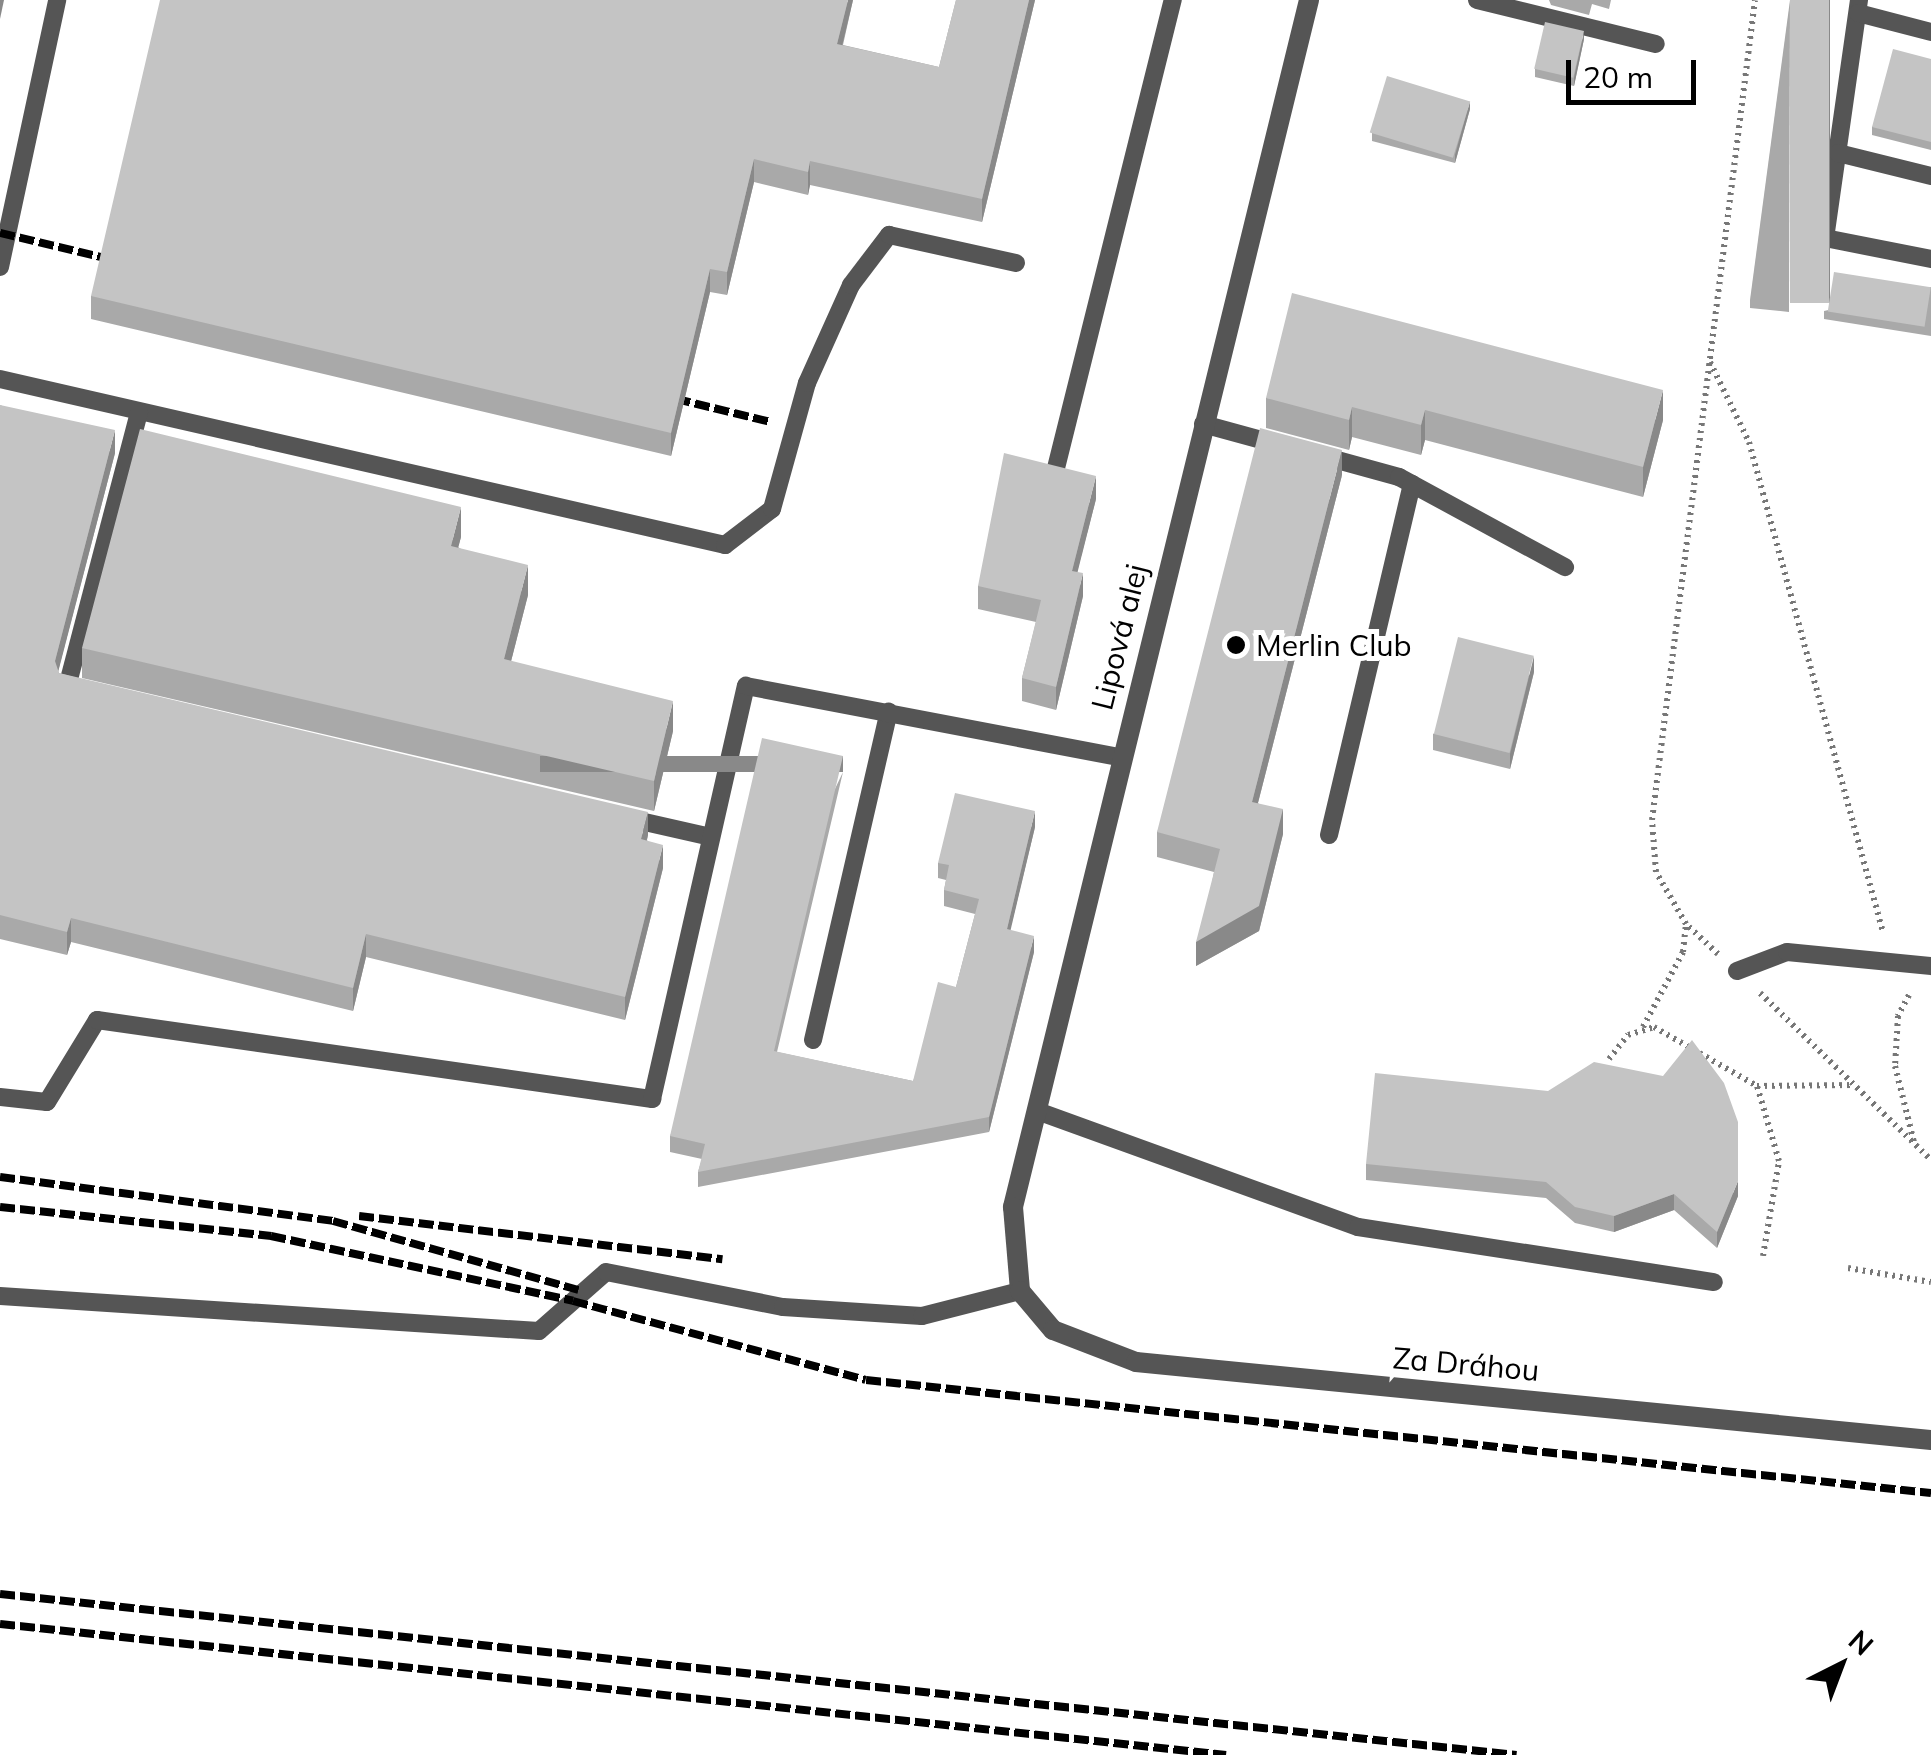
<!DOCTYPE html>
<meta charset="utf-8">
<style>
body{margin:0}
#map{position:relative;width:1931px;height:1755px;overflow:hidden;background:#fff;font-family:Mulish,sans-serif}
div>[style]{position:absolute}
.path>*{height:6px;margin-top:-3px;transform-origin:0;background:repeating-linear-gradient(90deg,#777 0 2.5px,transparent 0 7.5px)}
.lane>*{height:18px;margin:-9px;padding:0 9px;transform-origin:9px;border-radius:9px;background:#555}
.street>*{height:20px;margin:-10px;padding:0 10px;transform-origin:10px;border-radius:10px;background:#555}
.rail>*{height:8px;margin-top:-4px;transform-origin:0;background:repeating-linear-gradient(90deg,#000 0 15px,transparent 0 20px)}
.wall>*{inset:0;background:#a9a9a9}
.shaded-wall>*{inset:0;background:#898989;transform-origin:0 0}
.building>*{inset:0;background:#c4c4c4;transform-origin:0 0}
.dots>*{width:28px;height:28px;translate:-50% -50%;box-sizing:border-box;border:5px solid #fff;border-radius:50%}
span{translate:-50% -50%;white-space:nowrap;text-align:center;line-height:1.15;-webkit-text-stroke:10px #fff;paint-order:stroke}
.street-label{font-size:30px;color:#000}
.poi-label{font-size:30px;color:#000}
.left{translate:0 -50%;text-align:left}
.north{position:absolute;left:1791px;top:1615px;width:100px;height:100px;-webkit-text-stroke:8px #fff;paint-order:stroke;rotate:42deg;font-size:28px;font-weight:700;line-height:40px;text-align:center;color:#000}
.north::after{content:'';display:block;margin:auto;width:35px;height:45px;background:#000;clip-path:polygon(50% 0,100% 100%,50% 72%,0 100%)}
.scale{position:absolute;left:1566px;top:60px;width:130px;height:45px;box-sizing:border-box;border:5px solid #000;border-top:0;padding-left:12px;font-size:30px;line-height:35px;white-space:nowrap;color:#000;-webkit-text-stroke:8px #fff;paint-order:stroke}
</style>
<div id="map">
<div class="path">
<div style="left:1710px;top:362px;width:89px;rotate:64deg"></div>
<div style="left:1749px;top:442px;width:508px;rotate:74.71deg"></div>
<div style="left:1718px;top:954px;width:44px;rotate:-136.8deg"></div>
<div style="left:1686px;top:924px;width:60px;rotate:-120deg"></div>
<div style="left:1656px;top:872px;width:52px;rotate:-94.4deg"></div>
<div style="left:1652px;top:820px;width:826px;rotate:-82.84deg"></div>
<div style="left:1760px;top:993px;width:239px;rotate:44.3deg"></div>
<div style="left:1909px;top:995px;width:24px;rotate:118deg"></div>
<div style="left:1898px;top:1016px;width:50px;rotate:93.4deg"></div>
<div style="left:1895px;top:1066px;width:78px;rotate:76deg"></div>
<div style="left:1643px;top:1027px;width:85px;rotate:-61.9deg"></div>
<div style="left:1683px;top:952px;width:27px;rotate:-84deg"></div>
<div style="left:1609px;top:1059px;width:31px;rotate:-52deg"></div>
<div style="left:1628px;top:1035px;width:27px;rotate:-17deg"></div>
<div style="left:1654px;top:1027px;width:119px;rotate:29.8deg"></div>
<div style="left:1763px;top:1256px;width:96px;rotate:-80.4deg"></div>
<div style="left:1779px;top:1161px;width:78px;rotate:-106.3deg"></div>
<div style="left:1757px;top:1086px;width:97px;rotate:-0.6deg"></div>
<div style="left:1848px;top:1268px;width:84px;rotate:9.6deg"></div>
</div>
<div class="lane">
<div style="left:1477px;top:0;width:184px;rotate:13.8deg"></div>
<div style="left:1859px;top:0;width:240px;rotate:98.1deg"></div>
<div style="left:1825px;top:238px;width:108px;rotate:11.2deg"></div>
<div style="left:1858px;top:13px;width:75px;rotate:14.6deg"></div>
<div style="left:1838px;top:153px;width:96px;rotate:13.9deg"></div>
<div style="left:0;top:267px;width:273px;rotate:-77.9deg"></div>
<div style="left:0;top:379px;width:744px;rotate:12.9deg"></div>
<div style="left:725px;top:545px;width:59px;rotate:-37.5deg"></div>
<div style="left:772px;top:509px;width:131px;rotate:-74.5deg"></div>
<div style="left:807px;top:383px;width:107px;rotate:-65.8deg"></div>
<div style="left:851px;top:285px;width:63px;rotate:-52.8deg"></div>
<div style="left:889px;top:235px;width:130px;rotate:12.4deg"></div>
<div style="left:1203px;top:424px;width:80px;rotate:15.3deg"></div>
<div style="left:1319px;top:455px;width:83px;rotate:15.4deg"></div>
<div style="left:1399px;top:477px;width:189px;rotate:28.5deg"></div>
<div style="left:1055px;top:472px;width:487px;rotate:-76deg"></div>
<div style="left:76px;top:690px;width:9px;rotate:-162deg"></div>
<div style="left:67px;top:687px;width:284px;rotate:-75.3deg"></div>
<div style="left:627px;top:818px;width:86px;rotate:12.7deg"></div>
<div style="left:1329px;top:835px;width:361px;rotate:-76.7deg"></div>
<div style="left:1737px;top:971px;width:53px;rotate:-20.8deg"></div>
<div style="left:1787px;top:952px;width:145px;rotate:5.6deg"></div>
<div style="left:813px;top:1040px;width:337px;rotate:-77deg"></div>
<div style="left:0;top:1097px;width:47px;rotate:6.1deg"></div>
<div style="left:47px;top:1102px;width:96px;rotate:-58.6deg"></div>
<div style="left:97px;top:1020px;width:561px;rotate:8.1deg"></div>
<div style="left:652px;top:1099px;width:424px;rotate:-77.2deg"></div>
<div style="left:746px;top:686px;width:380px;rotate:10.8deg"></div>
<div style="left:1040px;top:1112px;width:338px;rotate:19.9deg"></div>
<div style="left:1358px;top:1227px;width:360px;rotate:8.8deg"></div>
<div style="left:0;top:1296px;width:540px;rotate:3.72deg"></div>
<div style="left:539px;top:1331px;width:89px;rotate:-41.4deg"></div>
<div style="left:606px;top:1272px;width:180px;rotate:11.2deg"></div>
<div style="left:783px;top:1307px;width:139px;rotate:3.7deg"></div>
<div style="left:922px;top:1316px;width:101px;rotate:-14.3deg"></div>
</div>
<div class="street">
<div style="left:1309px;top:0;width:1243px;rotate:103.78deg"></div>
<div style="left:1013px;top:1207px;width:84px;rotate:85.2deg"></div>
<div style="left:1020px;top:1291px;width:51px;rotate:49.8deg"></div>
<div style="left:1053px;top:1330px;width:89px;rotate:21.1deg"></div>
<div style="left:1136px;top:1362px;width:799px;rotate:5.6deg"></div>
</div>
<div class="rail">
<div style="left:0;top:233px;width:130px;rotate:13.4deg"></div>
<div style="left:656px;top:394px;width:118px;rotate:13.7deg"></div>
<div style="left:0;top:1177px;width:336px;rotate:7.5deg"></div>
<div style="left:333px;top:1221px;width:255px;rotate:15.7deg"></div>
<div style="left:0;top:1207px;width:273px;rotate:6.1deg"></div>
<div style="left:271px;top:1236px;width:309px;rotate:12.1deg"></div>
<div style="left:573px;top:1301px;width:303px;rotate:15.1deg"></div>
<div style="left:866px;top:1380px;width:1071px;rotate:6.06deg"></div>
<div style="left:359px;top:1216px;width:366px;rotate:6.8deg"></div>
<div style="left:0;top:1594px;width:1525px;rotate:6.06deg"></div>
<div style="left:0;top:1624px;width:1233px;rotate:6.1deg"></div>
</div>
<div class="wall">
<div style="clip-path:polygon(853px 0,843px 45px,939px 67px,956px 0,1035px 0,982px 222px,810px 185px,808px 195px,754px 182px,727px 295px,710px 292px,671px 456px,91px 319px,91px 296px)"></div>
<div style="clip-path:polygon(1549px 0,1611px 0,1609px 9px,1592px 4px,1589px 15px,1551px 5px)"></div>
<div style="clip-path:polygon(1790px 0,1789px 312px,1750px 308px,1750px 300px)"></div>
<div style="clip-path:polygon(1584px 39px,1574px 86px,1535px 77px,1535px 69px)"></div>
<div style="clip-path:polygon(1931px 59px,1931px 150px,1872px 135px,1872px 127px)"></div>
<div style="clip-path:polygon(1470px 109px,1455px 163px,1372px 141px,1372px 133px)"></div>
<div style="clip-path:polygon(1931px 287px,1931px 336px,1824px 319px,1824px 311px)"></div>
<div style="clip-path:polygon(1266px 398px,1663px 420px,1643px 497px,1425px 440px,1421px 455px,1352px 437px,1349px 450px,1266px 428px)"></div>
<div style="clip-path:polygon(0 405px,115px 453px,58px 671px,59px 673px,648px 835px,647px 840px,663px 868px,625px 1020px,366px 957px,353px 1011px,71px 942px,67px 955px,0 939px)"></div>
<div style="clip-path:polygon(1342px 475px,1258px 803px,1283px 834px,1259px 931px,1196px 966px,1214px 872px,1157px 857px,1157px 832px)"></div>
<div style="clip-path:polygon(1096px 499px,1077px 572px,1083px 596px,1056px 710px,1022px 701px,1022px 678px,1036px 622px,978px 609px,978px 586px)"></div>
<div style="clip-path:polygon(461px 537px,458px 547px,528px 595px,511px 661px,673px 731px,654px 811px,82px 678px,82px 648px)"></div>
<div style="clip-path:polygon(1534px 672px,1510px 769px,1433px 750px,1433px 734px)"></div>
<div style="clip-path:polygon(843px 772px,777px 1052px,913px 1081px,956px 987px,975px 914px,944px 906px,944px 890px,946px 880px,938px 878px,938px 863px,1035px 827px,1010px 930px,1034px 952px,989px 1132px,698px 1187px,698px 1172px,702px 1159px,670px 1152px,670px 1136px)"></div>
<div style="clip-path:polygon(1548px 1091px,1738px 1196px,1717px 1248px,1674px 1210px,1614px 1232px,1575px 1223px,1546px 1198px,1366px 1180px,1366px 1164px)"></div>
</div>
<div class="shaded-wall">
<div style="clip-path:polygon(0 0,4px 0,0 19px)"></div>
<div style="clip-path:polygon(848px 0,853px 0,837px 67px,837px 44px)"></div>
<div style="clip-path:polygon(1029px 0,1035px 0,982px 222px,982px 199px)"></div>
<div style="left:1829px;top:0;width:1px;height:307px"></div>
<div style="clip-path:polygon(1584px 31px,1584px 39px,1574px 86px,1574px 78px)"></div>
<div style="clip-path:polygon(1470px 101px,1470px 109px,1455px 163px,1455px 155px)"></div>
<div style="clip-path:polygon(754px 159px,754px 182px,727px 295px,727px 272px)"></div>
<div style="clip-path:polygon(810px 161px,810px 185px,808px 195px,808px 172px)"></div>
<div style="clip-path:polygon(710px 269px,710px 292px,671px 456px,671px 433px)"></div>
<div style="clip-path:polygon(1663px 390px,1663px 420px,1643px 497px,1643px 467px)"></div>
<div style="clip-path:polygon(1352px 407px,1352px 437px,1349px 450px,1349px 420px)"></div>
<div style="clip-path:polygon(1425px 410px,1425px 440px,1421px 455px,1421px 425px)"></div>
<div style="clip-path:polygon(115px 430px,115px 453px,55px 684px,55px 661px)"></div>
<div style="clip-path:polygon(1342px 450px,1342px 475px,1252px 826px,1252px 802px)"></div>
<div style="clip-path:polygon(1096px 476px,1096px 499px,1072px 594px,1072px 571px)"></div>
<div style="clip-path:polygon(461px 507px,461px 537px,451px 575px,451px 546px)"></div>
<div style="clip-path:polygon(528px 565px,528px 595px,504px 689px,504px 659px)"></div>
<div style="clip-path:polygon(1083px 573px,1083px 596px,1056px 710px,1056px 687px)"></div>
<div style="clip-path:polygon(1534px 656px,1534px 672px,1510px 769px,1510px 754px)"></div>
<div style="clip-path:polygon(673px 701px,673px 731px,654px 811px,654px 781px)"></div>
<div style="left:843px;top:756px;width:16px;height:303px;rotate:90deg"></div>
<div style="clip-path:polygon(1283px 809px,1283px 834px,1259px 931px,1196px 966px,1196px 942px)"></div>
<div style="clip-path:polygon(1035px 811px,1035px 827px,1007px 945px,1007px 929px)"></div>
<div style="clip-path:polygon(648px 812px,648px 835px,641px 862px,641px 839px)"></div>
<div style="clip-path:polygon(663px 845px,663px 868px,625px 1020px,625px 997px)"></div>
<div style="clip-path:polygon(71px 918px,71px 942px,67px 955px,67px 932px)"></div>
<div style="clip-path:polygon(366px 934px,366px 957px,353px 1011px,353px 988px)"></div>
<div style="clip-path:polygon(1034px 936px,1034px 952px,989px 1132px,989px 1117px)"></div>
<div style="clip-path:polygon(1738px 1181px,1738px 1196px,1717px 1248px,1717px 1232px)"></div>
<div style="clip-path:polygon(1674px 1194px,1674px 1210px,1614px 1232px,1614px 1216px)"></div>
</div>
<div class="building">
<div style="clip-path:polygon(160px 0,848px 0,837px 44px,939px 67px,956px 0,1029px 0,982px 199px,810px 161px,808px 172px,754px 159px,727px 272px,710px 269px,671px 433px,91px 296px)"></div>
<div style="left:1790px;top:0;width:39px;height:303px"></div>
<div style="left:1545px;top:22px;width:40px;height:48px;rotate:13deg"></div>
<div style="clip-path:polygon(1893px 49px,1931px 59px,1931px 142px,1872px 127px)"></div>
<div style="left:1387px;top:76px;width:87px;height:59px;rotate:17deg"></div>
<div style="left:1834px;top:272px;width:98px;height:40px;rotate:9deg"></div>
<div style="clip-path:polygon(1292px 293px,1663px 390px,1643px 467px,1425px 410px,1421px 425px,1352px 407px,1349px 420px,1266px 398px)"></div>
<div style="clip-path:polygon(0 405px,115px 430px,55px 661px,59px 673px,648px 812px,641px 839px,663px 845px,625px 997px,366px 934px,353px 988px,71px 918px,67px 932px,0 915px)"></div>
<div style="clip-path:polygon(1260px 428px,1342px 450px,1252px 802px,1283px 809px,1259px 906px,1196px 942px,1220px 849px,1157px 832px)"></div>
<div style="clip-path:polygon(140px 429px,461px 507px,451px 546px,528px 565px,504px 659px,673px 701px,654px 781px,82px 648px)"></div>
<div style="clip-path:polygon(1004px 453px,1096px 476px,1072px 571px,1083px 573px,1056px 687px,1022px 678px,1041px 600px,978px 586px)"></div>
<div style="left:1458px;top:637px;width:78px;height:100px;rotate:14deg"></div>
<div style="clip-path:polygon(762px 738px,843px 756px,774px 1051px,913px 1081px,938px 982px,956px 987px,979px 899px,944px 890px,949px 865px,938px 863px,955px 793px,1035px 811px,1007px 929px,1034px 936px,989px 1117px,698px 1172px,705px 1144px,670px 1136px)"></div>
<div style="clip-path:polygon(1692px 1040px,1724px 1083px,1738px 1122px,1738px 1181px,1717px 1232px,1674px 1194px,1614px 1216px,1575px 1207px,1546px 1182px,1366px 1164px,1375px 1073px,1548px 1091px,1594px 1062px,1663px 1076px)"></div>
</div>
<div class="dots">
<div style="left:1236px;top:645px;background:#000"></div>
</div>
<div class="street-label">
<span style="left:1119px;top:637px;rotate:-76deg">Lipová alej</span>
<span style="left:1466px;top:1364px;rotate:5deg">Za Dráhou</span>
</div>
<div class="poi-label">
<span class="left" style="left:1256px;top:645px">Merlin Club</span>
</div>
<div class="north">N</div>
<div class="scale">20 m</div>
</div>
